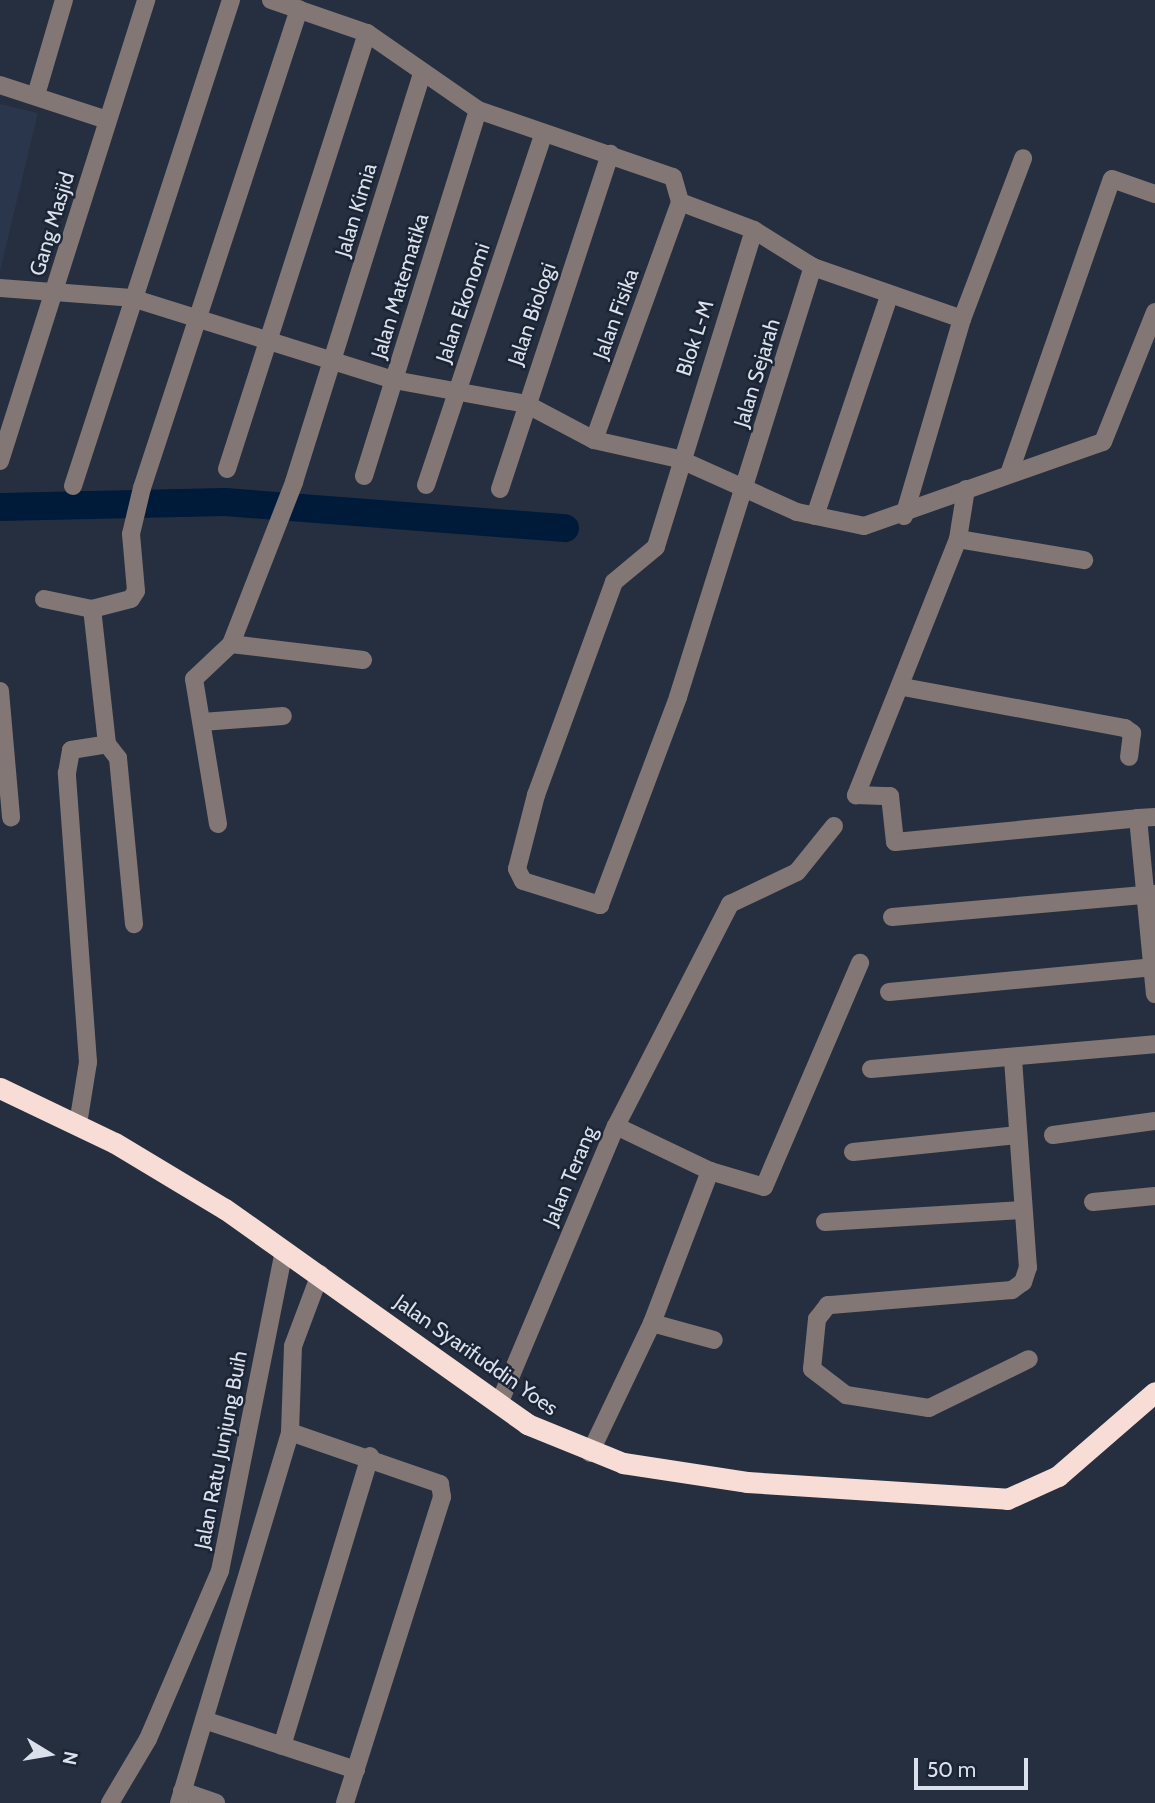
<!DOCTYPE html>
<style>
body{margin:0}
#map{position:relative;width:1155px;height:1803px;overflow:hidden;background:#262f3f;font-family:Cabin,sans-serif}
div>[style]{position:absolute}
.built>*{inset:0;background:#2a364c}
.river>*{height:28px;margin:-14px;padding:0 14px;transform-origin:14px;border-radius:14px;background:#001a3a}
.minor>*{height:18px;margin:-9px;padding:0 9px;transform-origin:9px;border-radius:9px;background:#827774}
.highway>*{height:21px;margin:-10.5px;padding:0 10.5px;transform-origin:10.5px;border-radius:10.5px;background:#f8ddd6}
span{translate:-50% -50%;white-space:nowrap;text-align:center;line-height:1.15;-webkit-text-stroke:5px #1c2535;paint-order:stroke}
.street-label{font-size:21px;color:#dbe1ec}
.north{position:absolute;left:14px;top:1719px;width:70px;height:70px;-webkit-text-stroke:5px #1c2535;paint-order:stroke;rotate:101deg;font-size:19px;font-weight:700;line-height:28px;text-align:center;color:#dbe1ec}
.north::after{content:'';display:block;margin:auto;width:24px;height:32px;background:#dbe1ec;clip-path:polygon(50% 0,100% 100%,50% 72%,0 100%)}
.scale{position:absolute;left:914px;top:1758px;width:114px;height:32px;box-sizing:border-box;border:4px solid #dbe1ec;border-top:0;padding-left:9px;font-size:21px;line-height:24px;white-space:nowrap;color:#dbe1ec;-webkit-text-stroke:5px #1c2535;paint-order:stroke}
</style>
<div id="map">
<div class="built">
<div style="clip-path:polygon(0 104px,38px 113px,0 271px)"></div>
</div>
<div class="river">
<div style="left:0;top:507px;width:225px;rotate:-1.3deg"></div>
<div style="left:225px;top:502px;width:341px;rotate:4.4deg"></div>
</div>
<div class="minor">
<div style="left:271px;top:0;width:102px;rotate:19deg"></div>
<div style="left:367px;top:33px;width:135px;rotate:34.7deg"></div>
<div style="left:478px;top:110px;width:206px;rotate:19deg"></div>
<div style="left:673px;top:177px;width:26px;rotate:74deg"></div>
<div style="left:680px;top:202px;width:79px;rotate:20.7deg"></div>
<div style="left:754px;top:230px;width:70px;rotate:32.1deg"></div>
<div style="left:813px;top:267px;width:158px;rotate:19.2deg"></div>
<div style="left:0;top:85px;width:113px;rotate:18.1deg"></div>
<div style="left:36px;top:95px;width:99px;rotate:-73.6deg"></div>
<div style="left:754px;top:230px;width:332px;rotate:107.2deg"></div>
<div style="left:656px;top:547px;width:55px;rotate:140.2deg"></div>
<div style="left:614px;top:582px;width:227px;rotate:110.1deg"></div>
<div style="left:536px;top:795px;width:76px;rotate:104.4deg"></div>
<div style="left:517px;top:869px;width:13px;rotate:63deg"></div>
<div style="left:523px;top:881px;width:81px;rotate:17.3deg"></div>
<div style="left:600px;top:905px;width:222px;rotate:-69.4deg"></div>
<div style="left:678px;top:697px;width:451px;rotate:-72.6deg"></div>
<div style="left:0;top:288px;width:132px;rotate:4.3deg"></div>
<div style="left:132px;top:298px;width:275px;rotate:17.4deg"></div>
<div style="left:394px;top:380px;width:134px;rotate:10.3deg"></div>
<div style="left:526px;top:404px;width:77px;rotate:27.9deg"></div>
<div style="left:594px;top:440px;width:87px;rotate:12.6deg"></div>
<div style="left:679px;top:459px;width:129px;rotate:24.2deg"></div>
<div style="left:797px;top:512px;width:68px;rotate:11.8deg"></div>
<div style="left:864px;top:526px;width:253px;rotate:-19.4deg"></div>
<div style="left:1103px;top:442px;width:140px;rotate:-68.2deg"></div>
<div style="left:594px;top:440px;width:253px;rotate:-70.1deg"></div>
<div style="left:0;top:461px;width:484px;rotate:-72.4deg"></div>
<div style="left:227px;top:469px;width:458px;rotate:-72.2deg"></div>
<div style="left:1009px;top:474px;width:312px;rotate:-70.8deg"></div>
<div style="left:1112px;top:179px;width:46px;rotate:19.2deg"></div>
<div style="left:364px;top:476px;width:383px;rotate:-72.7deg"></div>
<div style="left:426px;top:485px;width:369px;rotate:-71.5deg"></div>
<div style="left:73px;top:486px;width:511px;rotate:-71.99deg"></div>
<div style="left:500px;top:489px;width:353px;rotate:-71.8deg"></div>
<div style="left:966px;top:489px;width:51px;rotate:99.1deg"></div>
<div style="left:958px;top:539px;width:276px;rotate:111.7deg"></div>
<div style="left:856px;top:795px;width:34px;rotate:2deg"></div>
<div style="left:890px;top:796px;width:46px;rotate:83.8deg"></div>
<div style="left:895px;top:842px;width:244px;rotate:-5.6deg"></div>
<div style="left:815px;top:516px;width:232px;rotate:-71.4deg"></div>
<div style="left:904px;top:516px;width:205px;rotate:-73.6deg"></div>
<div style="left:962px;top:319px;width:172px;rotate:-69.2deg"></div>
<div style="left:958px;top:539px;width:128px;rotate:9.5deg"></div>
<div style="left:44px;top:599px;width:49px;rotate:11.8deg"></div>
<div style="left:92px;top:609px;width:40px;rotate:-14.4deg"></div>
<div style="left:131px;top:599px;width:9px;rotate:-58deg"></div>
<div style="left:136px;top:591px;width:57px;rotate:-95deg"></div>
<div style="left:131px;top:534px;width:47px;rotate:-76.6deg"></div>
<div style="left:142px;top:488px;width:504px;rotate:-71.85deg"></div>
<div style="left:231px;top:644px;width:133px;rotate:6.9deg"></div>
<div style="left:903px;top:687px;width:226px;rotate:10.5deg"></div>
<div style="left:1125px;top:728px;width:9px;rotate:36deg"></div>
<div style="left:1132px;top:733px;width:24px;rotate:97deg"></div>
<div style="left:0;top:691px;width:127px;rotate:85deg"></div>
<div style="left:202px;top:722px;width:81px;rotate:-4.2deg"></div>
<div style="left:107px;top:744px;width:18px;rotate:52deg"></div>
<div style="left:118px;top:758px;width:167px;rotate:84.5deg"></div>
<div style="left:1155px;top:817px;width:17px;rotate:177deg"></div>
<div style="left:1138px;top:818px;width:177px;rotate:84.5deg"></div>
<div style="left:218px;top:824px;width:147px;rotate:-99.4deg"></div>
<div style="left:194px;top:679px;width:51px;rotate:-43.4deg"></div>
<div style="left:231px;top:644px;width:174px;rotate:-68.7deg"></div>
<div style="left:294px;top:482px;width:428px;rotate:-72.6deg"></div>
<div style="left:892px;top:917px;width:264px;rotate:-5deg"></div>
<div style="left:889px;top:992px;width:267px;rotate:-5.4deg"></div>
<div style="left:1013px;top:1059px;width:209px;rotate:85.9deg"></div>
<div style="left:1028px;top:1267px;width:16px;rotate:108deg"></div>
<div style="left:1023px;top:1282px;width:14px;rotate:144deg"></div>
<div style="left:1012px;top:1290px;width:185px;rotate:175.3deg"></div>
<div style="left:828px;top:1305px;width:18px;rotate:128deg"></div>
<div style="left:817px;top:1319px;width:50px;rotate:95.7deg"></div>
<div style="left:812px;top:1369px;width:43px;rotate:37.4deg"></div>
<div style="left:846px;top:1395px;width:84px;rotate:8.9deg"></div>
<div style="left:929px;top:1408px;width:111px;rotate:-26.1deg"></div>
<div style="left:871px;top:1069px;width:285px;rotate:-5deg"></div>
<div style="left:78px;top:1124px;width:63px;rotate:-80.8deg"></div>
<div style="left:88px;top:1062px;width:290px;rotate:-94.2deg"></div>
<div style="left:67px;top:773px;width:23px;rotate:-80deg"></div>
<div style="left:71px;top:750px;width:36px;rotate:-9deg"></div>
<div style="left:107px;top:744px;width:136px;rotate:-96.3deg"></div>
<div style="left:616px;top:1126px;width:104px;rotate:25.6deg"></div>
<div style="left:710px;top:1171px;width:56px;rotate:16.5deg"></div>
<div style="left:764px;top:1187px;width:244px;rotate:-66.8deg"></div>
<div style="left:1053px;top:1135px;width:103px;rotate:-7.8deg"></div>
<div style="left:853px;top:1152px;width:166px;rotate:-5.9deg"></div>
<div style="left:1093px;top:1202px;width:62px;rotate:-5.5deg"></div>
<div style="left:825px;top:1222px;width:198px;rotate:-3.5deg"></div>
<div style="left:652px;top:1323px;width:64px;rotate:15.3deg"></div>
<div style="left:499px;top:1404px;width:302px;rotate:-67.2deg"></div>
<div style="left:616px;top:1126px;width:250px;rotate:-62.8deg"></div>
<div style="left:730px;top:904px;width:74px;rotate:-25.5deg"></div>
<div style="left:797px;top:872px;width:59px;rotate:-51.2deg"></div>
<div style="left:290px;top:1432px;width:159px;rotate:19.1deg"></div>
<div style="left:440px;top:1484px;width:13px;rotate:81deg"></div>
<div style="left:442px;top:1497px;width:321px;rotate:107.6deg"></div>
<div style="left:590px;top:1453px;width:144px;rotate:-64.5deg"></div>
<div style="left:652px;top:1323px;width:163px;rotate:-69.1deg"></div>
<div style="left:204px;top:1720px;width:160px;rotate:18.2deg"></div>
<div style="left:282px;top:1746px;width:303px;rotate:-73.1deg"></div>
<div style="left:182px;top:1791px;width:36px;rotate:19deg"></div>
<div style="left:110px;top:1803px;width:74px;rotate:-59.3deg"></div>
<div style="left:148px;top:1739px;width:183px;rotate:-66.8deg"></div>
<div style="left:220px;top:1571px;width:327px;rotate:-78.7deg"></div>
<div style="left:179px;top:1803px;width:387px;rotate:-73.3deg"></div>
<div style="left:290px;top:1432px;width:86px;rotate:-88deg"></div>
<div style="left:293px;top:1346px;width:77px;rotate:-69.4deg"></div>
</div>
<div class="highway">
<div style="left:0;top:1088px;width:127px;rotate:25.6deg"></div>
<div style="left:115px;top:1143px;width:128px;rotate:31deg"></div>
<div style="left:225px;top:1209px;width:371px;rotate:35.4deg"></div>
<div style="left:527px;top:1424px;width:104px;rotate:22.1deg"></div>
<div style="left:623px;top:1463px;width:125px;rotate:8.7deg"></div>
<div style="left:747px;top:1482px;width:261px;rotate:3.7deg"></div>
<div style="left:1007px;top:1499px;width:56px;rotate:-24.3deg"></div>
<div style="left:1058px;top:1476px;width:128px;rotate:-40.9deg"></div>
</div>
<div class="street-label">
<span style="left:356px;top:210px;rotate:-73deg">Jalan Kimia</span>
<span style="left:52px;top:224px;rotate:-73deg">Gang Masjid</span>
<span style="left:400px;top:286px;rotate:-73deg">Jalan Matematika</span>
<span style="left:463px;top:303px;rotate:-71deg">Jalan Ekonomi</span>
<span style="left:532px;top:314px;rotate:-71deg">Jalan Biologi</span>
<span style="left:616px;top:314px;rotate:-70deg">Jalan Fisika</span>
<span style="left:695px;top:338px;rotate:-72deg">Blok L-M</span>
<span style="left:757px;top:373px;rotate:-73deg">Jalan Sejarah</span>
<span style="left:570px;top:1176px;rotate:-67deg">Jalan Terang</span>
<span style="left:476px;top:1355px;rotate:35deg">Jalan Syarifuddin Yoes</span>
<span style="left:221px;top:1450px;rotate:-79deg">Jalan Ratu Junjung Buih</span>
</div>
<div class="north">N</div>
<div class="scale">50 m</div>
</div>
